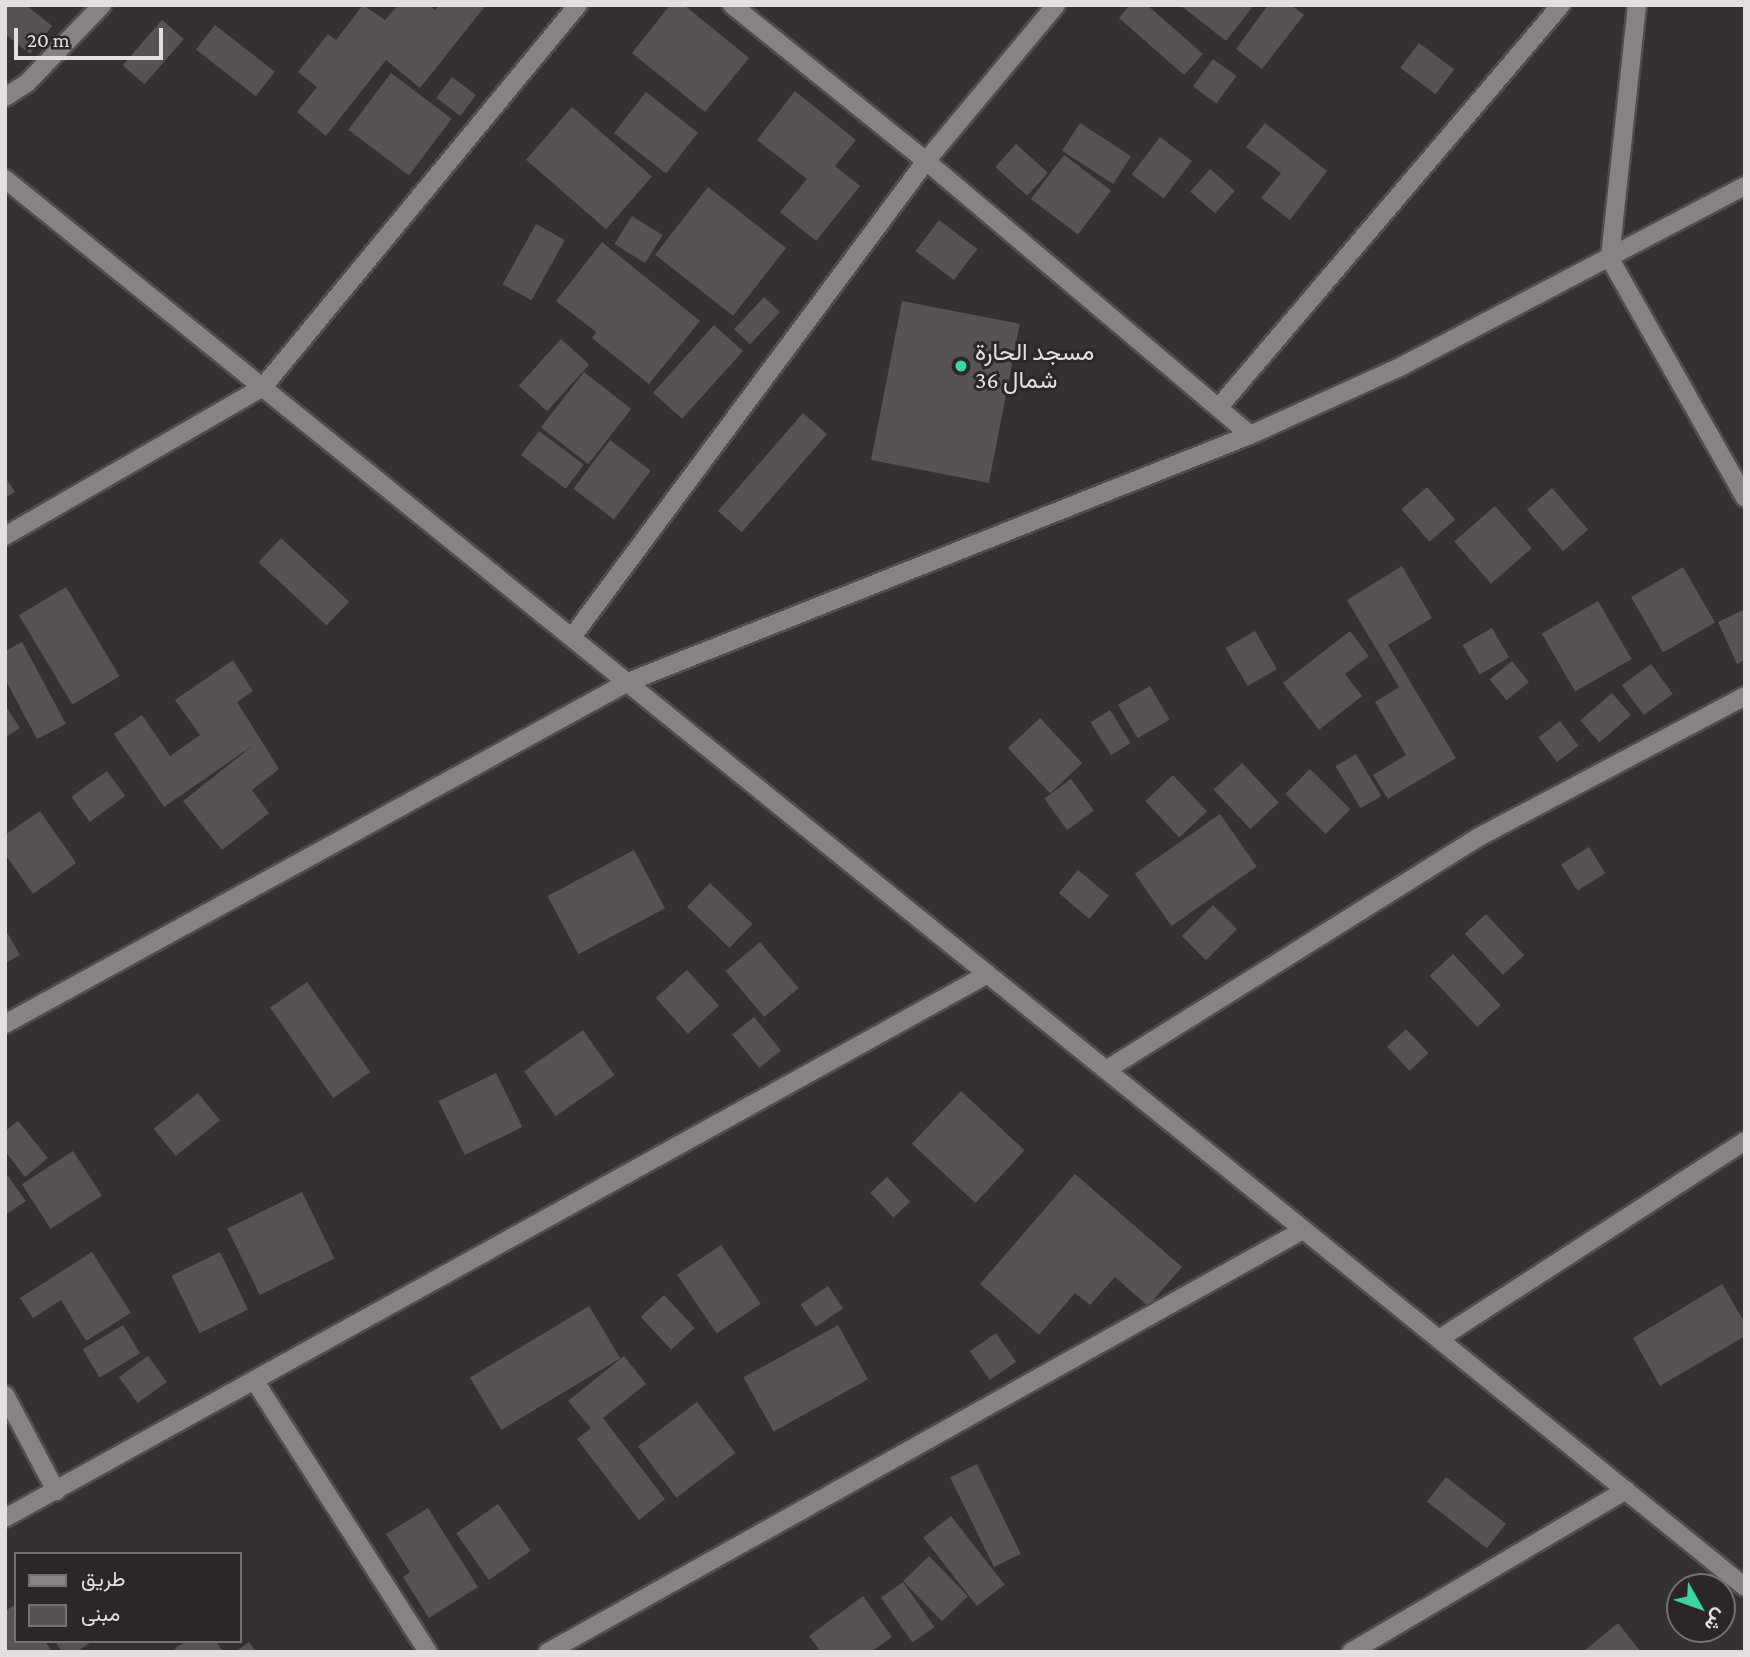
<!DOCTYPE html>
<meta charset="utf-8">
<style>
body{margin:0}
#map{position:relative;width:1750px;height:1657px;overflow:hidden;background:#353032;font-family:"Crimson Pro",Vazirmatn,serif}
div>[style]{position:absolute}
.building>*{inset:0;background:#595255;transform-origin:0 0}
.roads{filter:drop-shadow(2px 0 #504c4e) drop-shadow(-2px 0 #504c4e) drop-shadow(0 2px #504c4e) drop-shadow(0 -2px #504c4e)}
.minor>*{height:18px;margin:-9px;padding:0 9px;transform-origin:9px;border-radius:9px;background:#888185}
.dots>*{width:19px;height:19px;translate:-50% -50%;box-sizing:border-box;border:4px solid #2b2629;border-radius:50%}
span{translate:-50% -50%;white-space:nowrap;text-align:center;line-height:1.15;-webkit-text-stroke:6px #2b2629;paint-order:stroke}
.poi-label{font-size:24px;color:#e3dfe1}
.left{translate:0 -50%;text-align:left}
.frame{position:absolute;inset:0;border:7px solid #e3dfe1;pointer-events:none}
.legend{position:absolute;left:14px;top:1552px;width:228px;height:91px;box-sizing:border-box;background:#2b2629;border:2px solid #757073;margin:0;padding:9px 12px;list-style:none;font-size:21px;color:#e3dfe1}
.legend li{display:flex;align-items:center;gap:14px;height:35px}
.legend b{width:35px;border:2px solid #757073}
.north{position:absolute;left:1666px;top:1573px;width:70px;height:70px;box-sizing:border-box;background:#2b2629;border:2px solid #757073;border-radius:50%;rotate:130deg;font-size:19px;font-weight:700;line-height:28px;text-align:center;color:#e3dfe1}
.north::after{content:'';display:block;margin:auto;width:24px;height:32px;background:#3bd4a4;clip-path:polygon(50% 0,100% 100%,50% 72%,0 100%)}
.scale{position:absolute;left:14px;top:28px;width:149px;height:32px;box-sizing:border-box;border:4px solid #e3dfe1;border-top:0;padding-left:9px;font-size:21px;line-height:24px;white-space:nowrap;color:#e3dfe1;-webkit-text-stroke:5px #2b2629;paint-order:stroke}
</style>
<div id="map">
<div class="building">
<div style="clip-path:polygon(5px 5px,26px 5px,52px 26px,30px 54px,5px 34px)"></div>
<div style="clip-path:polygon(363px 5px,385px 20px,398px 5px,429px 5px,435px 10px,439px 5px,486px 5px,420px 88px,386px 60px,326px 136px,297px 112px,317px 87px,298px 72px,328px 34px,336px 40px)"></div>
<div style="clip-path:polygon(670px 5px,684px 5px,749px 58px,705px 112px,632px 53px)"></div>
<div style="clip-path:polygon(1130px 5px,1147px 5px,1203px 54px,1184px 75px,1119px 18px)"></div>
<div style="clip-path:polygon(1180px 5px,1254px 5px,1226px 41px)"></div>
<div style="clip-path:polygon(1268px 5px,1291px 5px,1304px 15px,1262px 69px,1236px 49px)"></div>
<div style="left:162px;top:20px;width:29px;height:60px;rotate:41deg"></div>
<div style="left:215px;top:25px;width:76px;height:31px;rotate:38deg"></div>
<div style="left:1419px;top:43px;width:44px;height:31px;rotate:37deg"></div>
<div style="left:1213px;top:59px;width:29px;height:34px;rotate:36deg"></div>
<div style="left:391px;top:73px;width:76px;height:71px;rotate:37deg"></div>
<div style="left:452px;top:77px;width:30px;height:26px;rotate:37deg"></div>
<div style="clip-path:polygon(795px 91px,856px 140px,835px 166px,860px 186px,816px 241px,780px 212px,807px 179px,757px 140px)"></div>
<div style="left:646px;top:92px;width:66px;height:52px;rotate:38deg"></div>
<div style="left:572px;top:107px;width:106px;height:70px;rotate:41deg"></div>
<div style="left:1080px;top:123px;width:61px;height:33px;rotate:33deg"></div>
<div style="clip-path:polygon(1265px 123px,1327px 171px,1290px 220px,1261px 198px,1281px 173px,1246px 147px)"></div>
<div style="left:1160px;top:137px;width:40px;height:47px;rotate:37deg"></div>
<div style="left:1016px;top:144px;width:43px;height:31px;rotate:42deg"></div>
<div style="left:1064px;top:155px;width:59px;height:55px;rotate:37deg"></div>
<div style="left:1210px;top:169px;width:33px;height:30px;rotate:41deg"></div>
<div style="left:708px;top:187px;width:99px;height:86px;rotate:38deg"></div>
<div style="left:632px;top:216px;width:36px;height:33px;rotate:32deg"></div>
<div style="left:939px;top:220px;width:48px;height:39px;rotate:37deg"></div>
<div style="left:536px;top:224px;width:33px;height:69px;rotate:29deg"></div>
<div style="clip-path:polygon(602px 242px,700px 321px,649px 384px,592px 338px,596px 332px,556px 301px)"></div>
<div style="left:764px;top:297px;width:22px;height:44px;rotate:43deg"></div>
<div style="left:902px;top:301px;width:120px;height:162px;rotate:11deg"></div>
<div style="left:714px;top:325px;width:39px;height:91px;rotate:42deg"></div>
<div style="left:561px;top:339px;width:38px;height:63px;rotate:42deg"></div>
<div style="left:584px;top:372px;width:60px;height:70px;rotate:38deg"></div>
<div style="left:803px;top:413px;width:32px;height:130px;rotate:41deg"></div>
<div style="left:539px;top:431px;width:56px;height:30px;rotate:37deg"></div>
<div style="left:610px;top:440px;width:51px;height:61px;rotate:37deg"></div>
<div style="clip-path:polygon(5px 477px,15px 492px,5px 498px)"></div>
<div style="left:1427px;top:487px;width:43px;height:34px;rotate:49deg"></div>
<div style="left:1552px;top:488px;width:55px;height:33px;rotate:49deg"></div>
<div style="left:1495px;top:506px;width:56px;height:54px;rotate:49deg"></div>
<div style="left:281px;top:538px;width:93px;height:33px;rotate:43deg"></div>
<div style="clip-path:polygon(1402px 566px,1432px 618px,1388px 645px,1456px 758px,1388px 799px,1373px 775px,1406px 755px,1375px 702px,1399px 687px,1347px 600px)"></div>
<div style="left:1683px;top:567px;width:64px;height:60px;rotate:60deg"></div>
<div style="left:66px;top:587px;width:104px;height:55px;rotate:59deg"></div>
<div style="left:1598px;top:601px;width:67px;height:65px;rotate:60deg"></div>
<div style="clip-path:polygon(1745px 609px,1745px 660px,1737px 664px,1718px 622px)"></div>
<div style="left:1492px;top:628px;width:34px;height:34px;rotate:60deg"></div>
<div style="left:1255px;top:631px;width:44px;height:34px;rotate:60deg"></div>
<div style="clip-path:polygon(1350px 631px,1369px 656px,1345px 674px,1362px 696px,1319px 730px,1283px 683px)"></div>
<div style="clip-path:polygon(22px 642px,66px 724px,37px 739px,5px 679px,5px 651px)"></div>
<div style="clip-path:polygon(233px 660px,253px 691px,237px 702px,279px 769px,252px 790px,269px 813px,222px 850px,183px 801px,255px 744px,164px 807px,114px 734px,142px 715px,170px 756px,200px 735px,175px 700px)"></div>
<div style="left:1512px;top:661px;width:27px;height:29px;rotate:51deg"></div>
<div style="left:1651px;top:664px;width:37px;height:36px;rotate:54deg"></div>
<div style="left:1150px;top:686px;width:39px;height:37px;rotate:60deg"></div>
<div style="left:1612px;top:693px;width:29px;height:42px;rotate:49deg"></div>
<div style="clip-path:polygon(5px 705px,20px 728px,5px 738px)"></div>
<div style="left:1110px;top:710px;width:39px;height:23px;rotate:58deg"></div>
<div style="left:1040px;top:718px;width:62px;height:44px;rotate:47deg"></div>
<div style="left:1560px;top:721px;width:31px;height:27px;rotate:53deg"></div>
<div style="left:1356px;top:754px;width:49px;height:24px;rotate:59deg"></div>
<div style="left:1242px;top:763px;width:54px;height:39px;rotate:47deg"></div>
<div style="left:1310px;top:769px;width:57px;height:35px;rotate:45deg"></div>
<div style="left:107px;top:771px;width:31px;height:44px;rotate:54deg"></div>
<div style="left:1173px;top:775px;width:50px;height:38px;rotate:47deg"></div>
<div style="left:1071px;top:779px;width:39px;height:33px;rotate:54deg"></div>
<div style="clip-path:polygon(40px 811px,76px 863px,33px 894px,5px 854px,5px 835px)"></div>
<div style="left:1220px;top:814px;width:64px;height:104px;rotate:55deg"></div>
<div style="left:1589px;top:847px;width:31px;height:33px;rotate:58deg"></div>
<div style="left:634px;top:850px;width:66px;height:98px;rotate:62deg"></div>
<div style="left:1078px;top:870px;width:40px;height:30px;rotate:40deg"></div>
<div style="left:710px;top:883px;width:59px;height:33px;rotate:44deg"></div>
<div style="left:1213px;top:905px;width:34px;height:44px;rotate:45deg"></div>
<div style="left:1486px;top:914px;width:56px;height:29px;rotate:47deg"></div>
<div style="clip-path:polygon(5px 929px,20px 955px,5px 963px)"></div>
<div style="left:760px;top:942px;width:60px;height:45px;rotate:50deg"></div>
<div style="left:1453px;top:954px;width:70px;height:32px;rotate:47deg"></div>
<div style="left:687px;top:970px;width:48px;height:42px;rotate:48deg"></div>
<div style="left:307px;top:982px;width:110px;height:45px;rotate:55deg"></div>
<div style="left:754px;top:1017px;width:43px;height:28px;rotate:51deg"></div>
<div style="left:1406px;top:1029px;width:33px;height:26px;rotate:47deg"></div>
<div style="left:583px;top:1030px;width:55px;height:72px;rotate:55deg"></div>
<div style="left:496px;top:1073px;width:60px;height:64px;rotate:64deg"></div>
<div style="left:961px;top:1091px;width:87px;height:72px;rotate:43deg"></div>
<div style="left:198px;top:1093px;width:35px;height:57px;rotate:51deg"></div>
<div style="clip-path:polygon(18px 1121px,48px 1158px,25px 1177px,5px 1151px,5px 1131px)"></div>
<div style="left:73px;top:1151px;width:53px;height:61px;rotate:57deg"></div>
<div style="clip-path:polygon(5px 1172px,26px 1201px,5px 1215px)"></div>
<div style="clip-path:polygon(1075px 1174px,1182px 1267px,1148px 1306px,1115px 1277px,1090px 1305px,1075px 1293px,1039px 1335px,980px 1284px)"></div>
<div style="left:887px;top:1177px;width:34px;height:23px;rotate:47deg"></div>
<div style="left:302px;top:1192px;width:74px;height:83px;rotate:64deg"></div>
<div style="left:721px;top:1245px;width:71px;height:53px;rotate:56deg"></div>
<div style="clip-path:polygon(92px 1252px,131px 1313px,86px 1341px,61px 1300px,33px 1318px,20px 1298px)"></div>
<div style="left:220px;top:1252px;width:64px;height:54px;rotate:64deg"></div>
<div style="clip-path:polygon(1722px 1284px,1745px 1323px,1745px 1336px,1660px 1386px,1633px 1338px)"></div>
<div style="left:828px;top:1286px;width:27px;height:33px;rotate:56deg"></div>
<div style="left:664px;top:1295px;width:45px;height:32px;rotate:47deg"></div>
<div style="left:589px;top:1306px;width:61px;height:139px;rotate:59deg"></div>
<div style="left:123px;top:1325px;width:33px;height:47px;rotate:59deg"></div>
<div style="left:838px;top:1325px;width:62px;height:108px;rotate:61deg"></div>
<div style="left:996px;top:1333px;width:35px;height:32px;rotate:55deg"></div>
<div style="left:148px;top:1356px;width:32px;height:36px;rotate:54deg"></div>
<div style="clip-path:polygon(624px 1356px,646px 1384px,603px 1418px,665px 1499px,639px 1520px,577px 1439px,591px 1428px,568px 1401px)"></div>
<div style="left:697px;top:1402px;width:64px;height:74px;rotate:53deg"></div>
<div style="left:977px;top:1464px;width:100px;height:30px;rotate:64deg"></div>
<div style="left:1446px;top:1477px;width:76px;height:31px;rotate:38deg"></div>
<div style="left:498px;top:1504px;width:57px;height:51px;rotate:55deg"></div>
<div style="clip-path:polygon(428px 1508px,478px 1587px,429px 1618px,403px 1577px,410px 1572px,386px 1534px)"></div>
<div style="left:951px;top:1516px;width:87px;height:35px;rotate:52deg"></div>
<div style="left:929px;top:1556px;width:56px;height:36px;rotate:46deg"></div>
<div style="left:903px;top:1582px;width:55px;height:27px;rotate:55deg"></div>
<div style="clip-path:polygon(863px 1596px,892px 1637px,871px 1652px,821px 1652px,809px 1636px)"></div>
<div style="clip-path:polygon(16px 1604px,16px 1641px,45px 1641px,52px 1652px,5px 1652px,5px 1611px)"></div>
<div style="clip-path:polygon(1618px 1623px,1641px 1652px,1583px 1652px)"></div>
<div style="clip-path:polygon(55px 1641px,93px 1641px,76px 1652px,62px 1652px)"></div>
<div style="clip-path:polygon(187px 1641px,216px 1641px,223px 1652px,177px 1652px,175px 1648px)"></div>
<div style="clip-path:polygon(249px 1642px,256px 1652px,235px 1652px)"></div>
</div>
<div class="roads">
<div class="minor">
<div style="left:732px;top:5px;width:249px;rotate:38.8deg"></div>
<div style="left:926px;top:161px;width:424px;rotate:40.2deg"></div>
<div style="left:1637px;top:5px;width:255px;rotate:96.1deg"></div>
<div style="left:1610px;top:259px;width:274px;rotate:60.5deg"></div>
<div style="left:5px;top:97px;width:26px;rotate:-32deg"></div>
<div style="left:27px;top:83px;width:108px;rotate:-46.1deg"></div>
<div style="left:5px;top:179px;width:2238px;rotate:38.98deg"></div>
<div style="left:1219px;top:407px;width:528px;rotate:-49.61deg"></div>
<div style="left:5px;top:536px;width:298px;rotate:-30deg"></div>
<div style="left:263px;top:387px;width:495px;rotate:-50.5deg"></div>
<div style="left:572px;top:637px;width:593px;rotate:-53.36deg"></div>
<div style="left:926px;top:161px;width:203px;rotate:-50.2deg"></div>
<div style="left:5px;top:1024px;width:711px;rotate:-28.76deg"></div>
<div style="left:628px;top:682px;width:669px;rotate:-21.66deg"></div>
<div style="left:1250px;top:435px;width:162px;rotate:-24.4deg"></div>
<div style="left:1398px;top:368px;width:392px;rotate:-27.7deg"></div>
<div style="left:1106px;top:1070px;width:438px;rotate:-32deg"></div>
<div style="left:1477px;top:838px;width:303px;rotate:-27.9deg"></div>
<div style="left:1439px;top:1339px;width:364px;rotate:-32.9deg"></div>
<div style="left:256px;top:1383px;width:319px;rotate:57.4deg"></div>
<div style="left:5px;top:1395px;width:109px;rotate:62deg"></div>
<div style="left:5px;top:1518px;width:1123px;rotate:-28.96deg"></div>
<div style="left:548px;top:1652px;width:865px;rotate:-29.2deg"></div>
<div style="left:1351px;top:1652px;width:319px;rotate:-30.5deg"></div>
</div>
</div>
<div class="dots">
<div style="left:961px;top:366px;background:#3bd4a4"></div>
</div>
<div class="poi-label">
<span class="left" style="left:975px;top:366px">مسجد الحارة<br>36 شمال</span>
</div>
<div class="frame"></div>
<ul class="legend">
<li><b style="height:9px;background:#888185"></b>طريق</li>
<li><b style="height:19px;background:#595255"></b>مبنى</li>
</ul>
<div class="north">ش</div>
<div class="scale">20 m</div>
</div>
